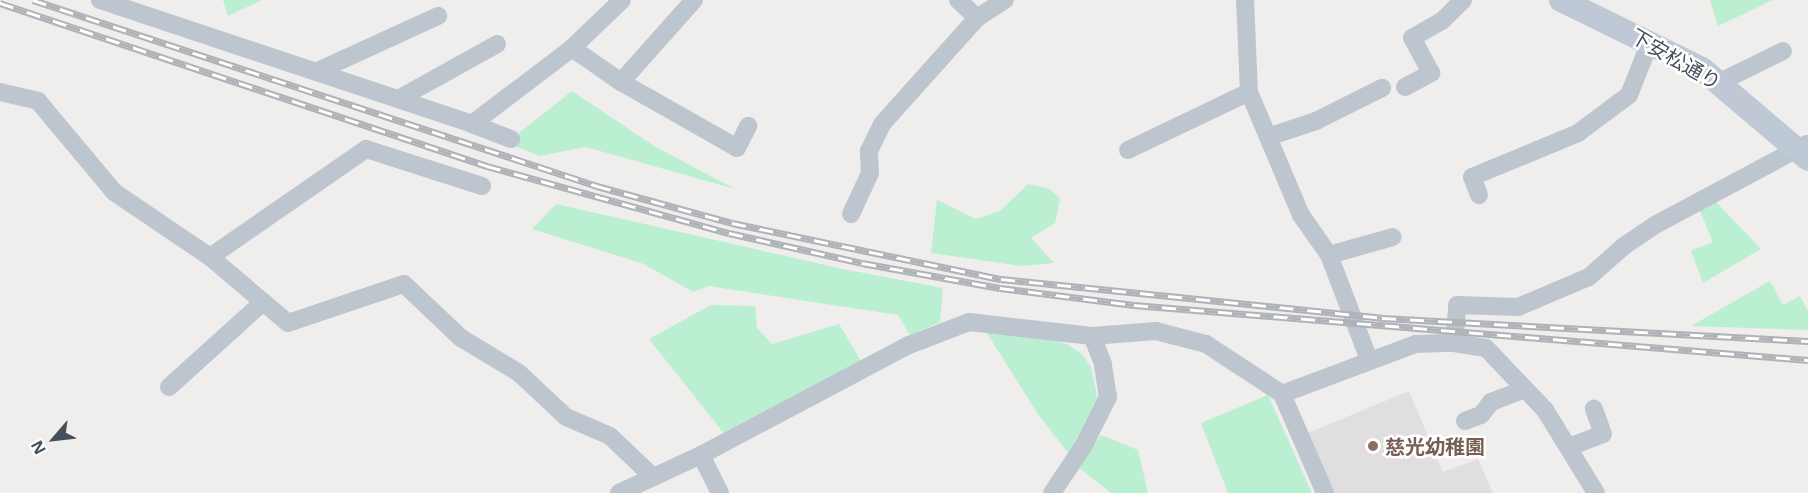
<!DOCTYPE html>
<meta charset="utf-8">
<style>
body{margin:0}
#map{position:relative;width:1808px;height:493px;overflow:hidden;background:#f0eded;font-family:"Open Sans","Noto Sans JP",sans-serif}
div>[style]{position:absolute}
.education>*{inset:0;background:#e1dedf}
.green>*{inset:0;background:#baefd1}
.street>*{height:18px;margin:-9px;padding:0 9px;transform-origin:9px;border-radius:9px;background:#bdc6cf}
.secondary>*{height:24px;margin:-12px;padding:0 12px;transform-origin:12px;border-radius:12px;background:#bfc9d6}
.rail>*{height:7px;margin-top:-3.5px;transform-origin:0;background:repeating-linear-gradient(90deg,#fff 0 14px,#afb2b7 0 28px);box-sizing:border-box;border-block:2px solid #afb2b7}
.dots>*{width:16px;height:16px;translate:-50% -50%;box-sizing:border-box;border:3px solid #fff;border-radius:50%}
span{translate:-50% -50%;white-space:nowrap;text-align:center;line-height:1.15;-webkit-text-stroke:5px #fff;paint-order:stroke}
.street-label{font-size:20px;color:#454f5a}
.education-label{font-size:20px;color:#785e54;font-weight:700}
.left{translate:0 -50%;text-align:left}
.north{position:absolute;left:24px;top:409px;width:60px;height:60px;-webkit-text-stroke:4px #fff;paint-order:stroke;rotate:242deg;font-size:16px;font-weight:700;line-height:24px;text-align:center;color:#454f5a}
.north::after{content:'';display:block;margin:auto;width:21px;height:27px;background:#454f5a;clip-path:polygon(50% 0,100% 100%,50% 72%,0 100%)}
</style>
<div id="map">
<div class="education">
<div style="clip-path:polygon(1409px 391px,1443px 472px,1478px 459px,1493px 493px,1333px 493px,1308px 433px)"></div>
</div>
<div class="green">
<div style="clip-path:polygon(223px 0,262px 0,228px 16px)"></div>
<div style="clip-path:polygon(1710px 0,1773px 0,1718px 26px)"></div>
<div style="clip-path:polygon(572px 91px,654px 146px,735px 189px,586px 147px,539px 156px,517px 147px,519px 133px)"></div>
<div style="clip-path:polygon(1028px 184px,1050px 189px,1060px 199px,1055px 223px,1031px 238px,1054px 263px,1022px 266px,931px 253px,937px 200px,976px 219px,1000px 211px)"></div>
<div style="clip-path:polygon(1713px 199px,1761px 249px,1703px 283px,1691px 251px,1713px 242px,1699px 209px)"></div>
<div style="clip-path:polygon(556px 204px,843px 269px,943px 288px,940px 322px,910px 335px,898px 315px,709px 286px,693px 292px,644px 264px,532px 229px)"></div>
<div style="clip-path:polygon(1770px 281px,1783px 305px,1800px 296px,1808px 311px,1808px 330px,1691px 326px)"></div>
<div style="clip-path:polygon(711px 305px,755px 306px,757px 328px,772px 344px,839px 324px,863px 364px,726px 436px,649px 339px)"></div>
<div style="clip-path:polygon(985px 330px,1041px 337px,1067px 344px,1082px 354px,1091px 367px,1098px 400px,1071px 457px,1038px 414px)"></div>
<div style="clip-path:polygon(1268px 395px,1312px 493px,1228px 493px,1201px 423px)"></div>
<div style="clip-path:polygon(1101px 435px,1138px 450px,1148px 493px,1111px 493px,1078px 467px)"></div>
</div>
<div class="street">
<div style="left:100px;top:0;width:392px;rotate:18.4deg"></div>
<div style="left:472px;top:124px;width:126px;rotate:-37.2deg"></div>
<div style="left:572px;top:48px;width:69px;rotate:-43.8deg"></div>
<div style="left:958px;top:0;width:26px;rotate:43deg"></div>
<div style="left:1245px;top:0;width:92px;rotate:87.5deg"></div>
<div style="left:1249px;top:92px;width:134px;rotate:67.1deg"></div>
<div style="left:1301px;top:215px;width:49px;rotate:55deg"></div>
<div style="left:1329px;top:255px;width:112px;rotate:69.1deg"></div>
<div style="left:572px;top:48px;width:60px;rotate:34.8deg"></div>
<div style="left:621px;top:82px;width:110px;rotate:-48.3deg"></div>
<div style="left:320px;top:70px;width:130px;rotate:-24.6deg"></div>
<div style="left:621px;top:82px;width:133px;rotate:29.6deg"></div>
<div style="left:737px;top:148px;width:25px;rotate:-63deg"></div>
<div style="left:1720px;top:82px;width:70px;rotate:-26.2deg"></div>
<div style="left:1405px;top:87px;width:30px;rotate:-28deg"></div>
<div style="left:1431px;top:73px;width:40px;rotate:-118deg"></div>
<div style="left:1412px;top:38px;width:34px;rotate:-30deg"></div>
<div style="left:1442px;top:21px;width:30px;rotate:-45deg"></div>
<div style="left:0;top:92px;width:39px;rotate:13deg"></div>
<div style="left:38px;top:101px;width:119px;rotate:50.1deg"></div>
<div style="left:114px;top:192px;width:116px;rotate:34.1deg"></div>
<div style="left:210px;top:257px;width:102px;rotate:40.2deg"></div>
<div style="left:288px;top:323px;width:122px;rotate:-18.6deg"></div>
<div style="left:404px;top:284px;width:79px;rotate:43.5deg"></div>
<div style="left:461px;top:338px;width:68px;rotate:31.1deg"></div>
<div style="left:519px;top:373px;width:64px;rotate:43.1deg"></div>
<div style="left:566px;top:417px;width:48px;rotate:23.4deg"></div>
<div style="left:610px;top:436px;width:59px;rotate:43.6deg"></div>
<div style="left:400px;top:98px;width:111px;rotate:-29.1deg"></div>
<div style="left:472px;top:124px;width:42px;rotate:21deg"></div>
<div style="left:1268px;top:137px;width:51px;rotate:-18.4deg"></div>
<div style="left:1316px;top:121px;width:74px;rotate:-26.6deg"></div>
<div style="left:1128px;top:150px;width:134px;rotate:-25.6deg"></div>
<div style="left:1479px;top:195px;width:19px;rotate:-111deg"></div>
<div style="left:1472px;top:177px;width:115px;rotate:-22.5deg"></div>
<div style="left:1578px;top:133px;width:64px;rotate:-36.7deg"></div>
<div style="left:1629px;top:95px;width:57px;rotate:-68.4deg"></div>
<div style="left:851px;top:214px;width:45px;rotate:-65.1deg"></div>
<div style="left:870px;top:173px;width:22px;rotate:-93deg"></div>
<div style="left:869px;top:151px;width:30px;rotate:-64deg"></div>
<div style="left:882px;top:124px;width:142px;rotate:-48.1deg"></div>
<div style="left:977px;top:18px;width:33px;rotate:-33deg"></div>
<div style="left:1329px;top:255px;width:66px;rotate:-15.7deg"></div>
<div style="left:210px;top:257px;width:190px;rotate:-34.7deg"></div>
<div style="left:366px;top:149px;width:122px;rotate:17.7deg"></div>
<div style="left:1454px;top:343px;width:38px;rotate:-85deg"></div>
<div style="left:1457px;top:305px;width:61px;rotate:1.9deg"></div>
<div style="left:1518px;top:307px;width:77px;rotate:-22.9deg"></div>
<div style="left:1589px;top:277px;width:47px;rotate:-41.5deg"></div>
<div style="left:1624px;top:246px;width:37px;rotate:-34deg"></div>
<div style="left:1655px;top:225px;width:172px;rotate:-28.1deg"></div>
<div style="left:169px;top:387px;width:127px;rotate:-42.1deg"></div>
<div style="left:1282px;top:394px;width:143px;rotate:-20.5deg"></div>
<div style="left:1416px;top:344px;width:38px;rotate:-2deg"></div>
<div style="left:1454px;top:343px;width:32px;rotate:9deg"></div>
<div style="left:1486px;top:348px;width:86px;rotate:46.4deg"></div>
<div style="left:1545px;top:410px;width:97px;rotate:58.4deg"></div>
<div style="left:1465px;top:421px;width:17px;rotate:-21deg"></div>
<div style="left:1481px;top:415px;width:16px;rotate:-52deg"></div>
<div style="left:1491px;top:402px;width:36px;rotate:-21deg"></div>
<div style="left:1569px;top:447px;width:36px;rotate:-21deg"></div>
<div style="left:1603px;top:434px;width:27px;rotate:-110deg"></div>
<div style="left:701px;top:455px;width:42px;rotate:63.4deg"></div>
<div style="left:619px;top:493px;width:90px;rotate:-24.9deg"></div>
<div style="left:701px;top:455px;width:235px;rotate:-27.9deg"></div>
<div style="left:909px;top:345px;width:64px;rotate:-21deg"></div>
<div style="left:969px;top:322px;width:124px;rotate:6.5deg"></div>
<div style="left:1092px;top:336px;width:64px;rotate:-4.5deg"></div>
<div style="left:1156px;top:331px;width:52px;rotate:14.6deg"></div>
<div style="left:1206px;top:344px;width:91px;rotate:33.3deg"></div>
<div style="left:1282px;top:394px;width:108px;rotate:66.5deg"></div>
<div style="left:1052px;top:493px;width:58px;rotate:-56.3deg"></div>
<div style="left:1084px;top:445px;width:54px;rotate:-63.4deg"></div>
<div style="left:1108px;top:397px;width:33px;rotate:-99deg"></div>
<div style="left:1103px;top:364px;width:30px;rotate:-111deg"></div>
</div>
<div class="secondary">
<div style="left:1561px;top:0;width:157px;rotate:26.1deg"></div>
<div style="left:1702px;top:69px;width:139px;rotate:40.3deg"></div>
</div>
<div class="rail">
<div style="left:33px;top:0;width:594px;rotate:18.25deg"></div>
<div style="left:597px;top:186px;width:140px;rotate:15.3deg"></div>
<div style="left:732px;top:223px;width:275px;rotate:11.8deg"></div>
<div style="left:1001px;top:279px;width:383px;rotate:5.8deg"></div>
<div style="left:1382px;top:318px;width:427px;rotate:3.1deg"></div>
<div style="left:0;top:3px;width:514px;rotate:18.51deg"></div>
<div style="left:487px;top:166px;width:251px;rotate:15.5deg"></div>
<div style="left:729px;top:233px;width:136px;rotate:12.7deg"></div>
<div style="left:862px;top:263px;width:140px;rotate:10.3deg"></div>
<div style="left:1000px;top:288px;width:135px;rotate:7.2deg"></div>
<div style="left:1134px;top:305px;width:676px;rotate:4.67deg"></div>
</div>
<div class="dots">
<div style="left:1373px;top:446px;background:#8d6e63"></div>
</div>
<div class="street-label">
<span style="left:1676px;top:59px;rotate:30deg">下安松通り</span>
</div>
<div class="education-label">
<span class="left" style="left:1385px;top:446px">慈光幼稚園</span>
</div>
<div class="north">N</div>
</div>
